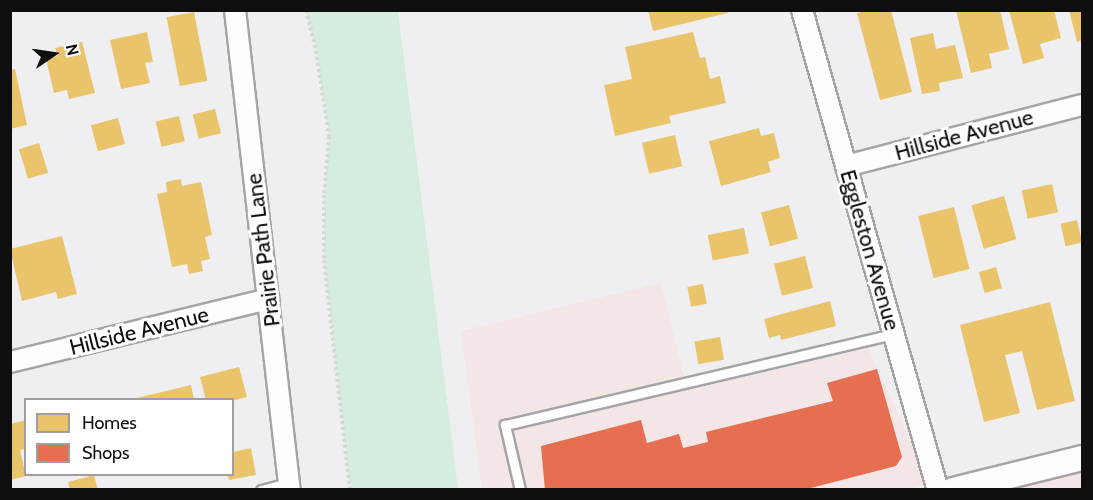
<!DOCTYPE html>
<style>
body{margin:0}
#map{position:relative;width:1093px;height:500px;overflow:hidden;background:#efeff2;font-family:Cabin,sans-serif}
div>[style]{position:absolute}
.commercial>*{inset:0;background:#f4e5e7}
.green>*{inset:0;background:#d4edde}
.homes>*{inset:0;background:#e9c46a;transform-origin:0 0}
.shops>*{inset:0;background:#e76f51}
.path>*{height:4px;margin-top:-2px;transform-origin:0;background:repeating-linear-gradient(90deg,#d8d8d8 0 3px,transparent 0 6px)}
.roads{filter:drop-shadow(2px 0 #a4a4a7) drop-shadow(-2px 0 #a4a4a7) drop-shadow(0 2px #a4a4a7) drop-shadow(0 -2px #a4a4a7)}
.service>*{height:9px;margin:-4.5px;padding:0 4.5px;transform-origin:4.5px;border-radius:4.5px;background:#fdfdfd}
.minor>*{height:20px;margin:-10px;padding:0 10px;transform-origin:10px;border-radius:10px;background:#fdfdfd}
.tertiary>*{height:24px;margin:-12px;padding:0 12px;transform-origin:12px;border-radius:12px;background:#fdfdfd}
span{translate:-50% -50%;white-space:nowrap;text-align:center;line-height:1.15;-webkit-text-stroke:6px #fff;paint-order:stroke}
.street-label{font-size:22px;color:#0f0f10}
.frame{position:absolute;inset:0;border:12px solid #0f0f10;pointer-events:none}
.legend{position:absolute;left:24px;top:398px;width:210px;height:78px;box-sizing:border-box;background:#fff;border:2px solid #9f9f9f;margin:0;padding:8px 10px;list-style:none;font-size:18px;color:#0f0f10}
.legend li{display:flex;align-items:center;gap:12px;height:30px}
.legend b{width:30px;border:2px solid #9f9f9f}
.north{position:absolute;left:24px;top:24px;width:60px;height:60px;-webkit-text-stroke:4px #fff;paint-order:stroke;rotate:77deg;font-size:16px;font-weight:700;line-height:24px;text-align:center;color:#0f0f10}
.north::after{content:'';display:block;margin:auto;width:21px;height:27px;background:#0f0f10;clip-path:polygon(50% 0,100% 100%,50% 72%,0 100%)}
</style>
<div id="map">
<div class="commercial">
<div style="clip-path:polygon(661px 283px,687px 391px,868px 348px,930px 483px,904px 490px,482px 489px,461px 331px)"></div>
<div style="clip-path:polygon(1082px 469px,1082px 489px,1004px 489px)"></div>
</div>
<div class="green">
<div style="clip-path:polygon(306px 11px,398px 11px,458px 489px,350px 489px,324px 260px,324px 195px,329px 136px,315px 45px)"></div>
</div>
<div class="homes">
<div style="clip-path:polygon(648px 10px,728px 10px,728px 13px,653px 31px)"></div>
<div style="clip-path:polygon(868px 10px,891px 10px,912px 92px,880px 100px,857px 13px)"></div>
<div style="clip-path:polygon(956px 10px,1000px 10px,1009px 49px,989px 54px,992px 68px,971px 73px)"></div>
<div style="clip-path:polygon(1009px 10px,1054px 10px,1061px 38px,1040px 44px,1044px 58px,1023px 64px)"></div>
<div style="clip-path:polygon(1069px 10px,1082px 10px,1082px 40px,1077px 42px)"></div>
<div style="left:194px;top:12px;width:70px;height:28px;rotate:79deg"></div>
<div style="clip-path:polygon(147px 32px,153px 62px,145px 63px,150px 83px,121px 89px,110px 40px)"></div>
<div style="clip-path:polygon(693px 32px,700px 58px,705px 57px,710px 79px,720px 76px,726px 103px,669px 116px,671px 123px,615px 136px,604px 85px,632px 79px,625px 47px)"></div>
<div style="clip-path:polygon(933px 33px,936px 49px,955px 45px,963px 78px,939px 83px,940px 91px,922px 94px,910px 38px)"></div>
<div style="clip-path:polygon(82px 42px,95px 93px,69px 99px,67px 90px,54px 93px,46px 59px,58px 56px,55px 48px)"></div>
<div style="clip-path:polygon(15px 69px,27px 125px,10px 129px,10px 70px)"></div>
<div style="left:215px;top:109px;width:25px;height:23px;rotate:76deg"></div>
<div style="left:179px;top:116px;width:26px;height:24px;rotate:77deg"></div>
<div style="left:118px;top:118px;width:27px;height:28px;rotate:75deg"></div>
<div style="clip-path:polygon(759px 128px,761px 136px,774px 133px,780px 158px,768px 162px,771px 172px,721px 186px,709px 141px)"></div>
<div style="left:675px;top:135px;width:32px;height:34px;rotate:77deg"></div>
<div style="left:39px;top:143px;width:31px;height:21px;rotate:73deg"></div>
<div style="clip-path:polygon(181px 179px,182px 186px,201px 182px,212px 235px,205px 237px,210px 259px,201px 261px,203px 271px,189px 274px,187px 264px,172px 267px,157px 194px,167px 192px,166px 182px)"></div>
<div style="left:1052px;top:184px;width:29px;height:31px;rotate:78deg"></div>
<div style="left:1004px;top:196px;width:45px;height:34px;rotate:74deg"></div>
<div style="left:789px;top:205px;width:35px;height:29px;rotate:75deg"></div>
<div style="left:954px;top:207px;width:64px;height:37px;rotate:76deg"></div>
<div style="left:1077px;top:220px;width:23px;height:17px;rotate:77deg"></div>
<div style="left:744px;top:228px;width:26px;height:37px;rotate:79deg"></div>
<div style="clip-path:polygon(62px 236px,77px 294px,58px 299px,56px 292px,22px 301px,10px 249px)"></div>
<div style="left:805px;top:256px;width:33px;height:32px;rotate:76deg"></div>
<div style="left:996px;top:267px;width:22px;height:18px;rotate:74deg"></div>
<div style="left:703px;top:284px;width:20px;height:16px;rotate:79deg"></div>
<div style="clip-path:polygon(830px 301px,836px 326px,781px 340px,780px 335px,769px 338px,764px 319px)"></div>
<div style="clip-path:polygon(1050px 302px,1075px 401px,1037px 410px,1022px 351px,1005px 355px,1020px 413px,984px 422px,960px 325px)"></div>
<div style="left:720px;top:337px;width:23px;height:26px;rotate:80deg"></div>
<div style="clip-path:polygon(239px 367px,247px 397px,232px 401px,206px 400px,200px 377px)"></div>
<div style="clip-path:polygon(191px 385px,194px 400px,133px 400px,133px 399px)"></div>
<div style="clip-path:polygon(26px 420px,26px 449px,20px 450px,26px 476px,10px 480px,10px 424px)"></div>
<div style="clip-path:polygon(251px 448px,256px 475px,229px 480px,227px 474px,232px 474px,232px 452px)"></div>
<div style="clip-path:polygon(94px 475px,98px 490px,70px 490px,68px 482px)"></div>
</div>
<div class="shops">
<div style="clip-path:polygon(877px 369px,902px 457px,896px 466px,803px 490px,545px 490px,541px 446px,641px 420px,647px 443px,679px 434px,683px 448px,708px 442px,706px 432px,833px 401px,827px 383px)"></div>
</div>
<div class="path">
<div style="left:306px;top:10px;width:36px;rotate:76deg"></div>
<div style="left:315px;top:45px;width:92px;rotate:81.3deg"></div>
<div style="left:329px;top:136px;width:59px;rotate:94.8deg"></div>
<div style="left:324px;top:195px;width:65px;rotate:90deg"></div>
<div style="left:324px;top:260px;width:231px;rotate:83.6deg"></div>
</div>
<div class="roads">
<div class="service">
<div style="left:261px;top:490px;width:29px;rotate:-14deg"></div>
<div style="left:520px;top:490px;width:67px;rotate:-103deg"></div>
<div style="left:505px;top:425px;width:400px;rotate:-13.2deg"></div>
</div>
<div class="minor">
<div style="left:235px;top:10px;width:483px;rotate:83.5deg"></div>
<div style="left:802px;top:10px;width:499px;rotate:74.2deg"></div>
<div style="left:846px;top:166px;width:244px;rotate:-14.5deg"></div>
<div style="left:10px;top:362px;width:266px;rotate:-13.7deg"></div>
</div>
<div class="tertiary">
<div style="left:953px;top:490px;width:133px;rotate:-13.9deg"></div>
</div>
</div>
<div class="street-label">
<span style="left:964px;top:135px;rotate:-15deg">Hillside Avenue</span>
<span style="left:263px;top:250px;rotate:-97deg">Prairie Path Lane</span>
<span style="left:870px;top:250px;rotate:74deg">Eggleston Avenue</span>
<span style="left:139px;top:331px;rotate:-14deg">Hillside Avenue</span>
</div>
<div class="frame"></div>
<ul class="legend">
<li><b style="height:16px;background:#e9c46a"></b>Homes</li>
<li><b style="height:16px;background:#e76f51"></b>Shops</li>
</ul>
<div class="north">N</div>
</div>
